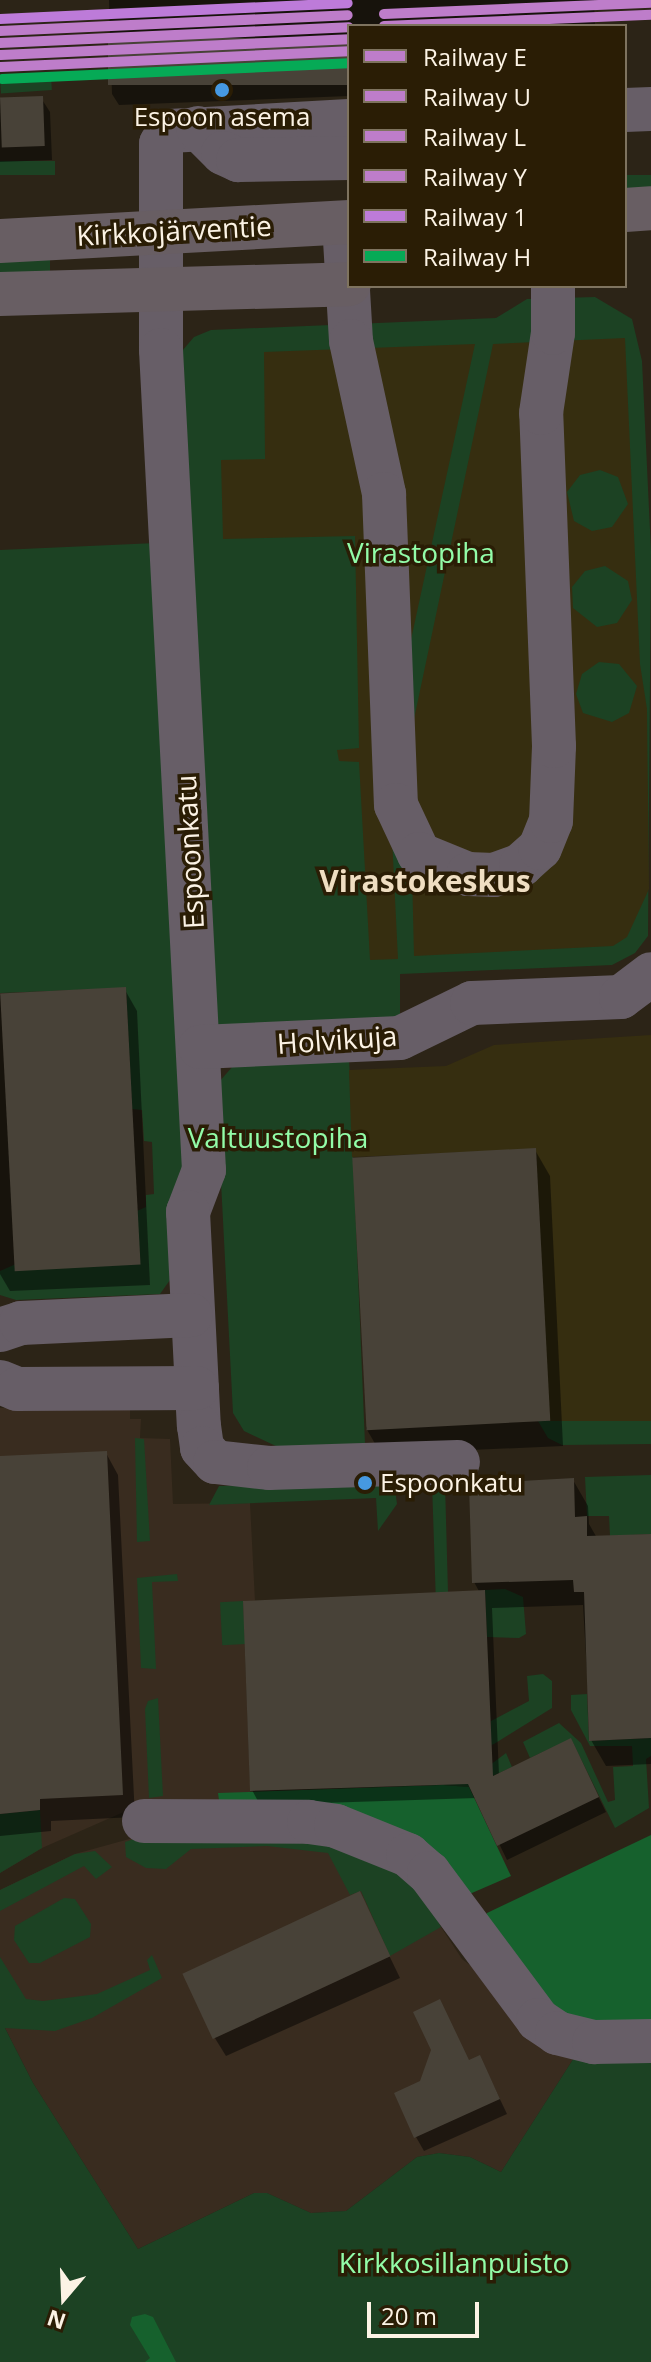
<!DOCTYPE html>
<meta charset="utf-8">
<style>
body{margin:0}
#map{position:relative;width:651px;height:2362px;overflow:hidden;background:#2c2417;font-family:"Open Sans",sans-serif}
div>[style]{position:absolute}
.education>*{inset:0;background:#392c1f}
.green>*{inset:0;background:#1c4223;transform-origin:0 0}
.forest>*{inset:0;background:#16612d}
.sand>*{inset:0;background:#362e10}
.shadow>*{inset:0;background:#0007}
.building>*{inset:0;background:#484238;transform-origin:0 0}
.minor>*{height:44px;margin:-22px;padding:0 22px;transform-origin:22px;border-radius:22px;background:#675e67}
.major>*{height:44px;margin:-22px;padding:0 22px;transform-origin:22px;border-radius:22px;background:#685e63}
.rail-1>*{height:10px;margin:-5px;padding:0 5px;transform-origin:5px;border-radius:5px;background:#be7dca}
.rail-2>*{height:10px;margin:-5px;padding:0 5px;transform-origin:5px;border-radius:5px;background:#be7dca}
.rail-3>*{height:10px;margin:-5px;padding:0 5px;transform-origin:5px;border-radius:5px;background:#be7dca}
.rail-4>*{height:10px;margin:-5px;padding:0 5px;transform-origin:5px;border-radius:5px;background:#be7dca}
.rail-5>*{height:10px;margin:-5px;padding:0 5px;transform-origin:5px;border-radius:5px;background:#bd7bd9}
.rail-6>*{height:10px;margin:-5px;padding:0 5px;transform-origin:5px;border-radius:5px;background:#06aa56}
.dots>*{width:22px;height:22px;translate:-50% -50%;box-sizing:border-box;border:4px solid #2a1d05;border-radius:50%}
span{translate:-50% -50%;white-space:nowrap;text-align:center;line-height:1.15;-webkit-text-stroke:7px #2a1d05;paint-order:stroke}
.bus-label{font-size:26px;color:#fcf3e5}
.left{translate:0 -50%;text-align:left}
.street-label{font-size:28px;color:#fcf3e5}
.park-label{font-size:28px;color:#92fca8}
.neighbourhood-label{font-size:30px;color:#efdec2;font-weight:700}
.legend{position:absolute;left:347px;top:24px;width:280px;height:264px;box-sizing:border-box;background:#2a1d05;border:2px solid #7e735f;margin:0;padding:10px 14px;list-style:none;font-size:24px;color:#fcf3e5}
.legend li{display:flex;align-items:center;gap:16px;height:40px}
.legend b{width:40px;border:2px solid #7e735f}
.north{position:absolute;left:24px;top:2258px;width:80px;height:80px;-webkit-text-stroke:6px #2a1d05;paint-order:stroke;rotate:199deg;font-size:22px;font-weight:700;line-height:32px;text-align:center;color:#fcf3e5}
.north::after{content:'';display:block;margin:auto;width:28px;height:36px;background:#fcf3e5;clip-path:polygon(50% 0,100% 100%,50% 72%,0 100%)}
.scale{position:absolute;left:367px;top:2302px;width:112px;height:36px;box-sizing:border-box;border:4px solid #fcf3e5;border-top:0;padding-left:10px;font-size:24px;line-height:28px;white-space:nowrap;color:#fcf3e5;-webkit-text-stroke:6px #2a1d05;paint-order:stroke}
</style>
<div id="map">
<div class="education">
<div style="clip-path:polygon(130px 1405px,130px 1419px,141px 1419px,140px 1438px,170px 1439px,173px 1504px,250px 1503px,255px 1601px,243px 1602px,251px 1808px,126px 1811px,42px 1848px,0 1873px,0 1408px)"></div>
<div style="clip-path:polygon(151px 1833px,308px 1836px,441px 1927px,462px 1959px,579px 2050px,501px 2172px,470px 2157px,439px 2153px,417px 2157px,346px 2211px,311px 2213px,267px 2193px,254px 2193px,138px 2249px,33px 2083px,0 2018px,0 1890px,75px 1854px)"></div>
</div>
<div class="green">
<div style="left:51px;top:77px;width:13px;height:51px;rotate:86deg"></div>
<div style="left:55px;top:161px;width:14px;height:55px;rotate:90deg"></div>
<div style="left:651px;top:175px;width:13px;height:26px;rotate:90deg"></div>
<div style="left:50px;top:260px;width:19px;height:50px;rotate:90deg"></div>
<div style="clip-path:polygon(595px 297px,632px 319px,642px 361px,651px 551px,648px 936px,635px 953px,612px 965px,400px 974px,400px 1027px,247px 1033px,214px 1023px,176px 358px,194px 337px,211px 330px,496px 318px,527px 299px)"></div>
<div style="clip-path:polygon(156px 543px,219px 1082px,233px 1066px,349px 1057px,365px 1444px,278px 1447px,244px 1431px,233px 1413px,221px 1182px,181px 1183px,167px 1207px,170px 1280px,160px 1294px,16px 1300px,0 1295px,0 1271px,146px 1207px,146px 1195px,154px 1194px,152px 1142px,144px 1141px,142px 1110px,132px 1109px,126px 988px,0 993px,0 550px)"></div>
<div style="clip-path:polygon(538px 1421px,651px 1421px,651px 1444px,562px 1445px,548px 1438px)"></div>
<div style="clip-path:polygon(135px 1438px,144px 1439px,150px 1541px,137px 1542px)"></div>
<div style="clip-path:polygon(651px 1475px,651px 1534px,610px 1536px,609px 1516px,587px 1516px,585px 1477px)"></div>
<div style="clip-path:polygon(383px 1482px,395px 1489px,397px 1504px,378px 1531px,376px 1498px,209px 1505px,219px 1486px)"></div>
<div style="clip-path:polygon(432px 1483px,445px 1483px,448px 1592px,491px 1736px,491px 1721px,529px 1701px,527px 1676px,543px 1674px,552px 1681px,552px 1708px,494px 1744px,458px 1757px,470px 1780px,506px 1753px,512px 1767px,469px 1787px,442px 1785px)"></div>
<div style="clip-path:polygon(177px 1574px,178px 1581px,152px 1582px,156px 1669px,141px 1668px,137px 1578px)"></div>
<div style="clip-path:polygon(505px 1589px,523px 1597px,526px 1634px,519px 1638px,487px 1637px,485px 1590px)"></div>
<div style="left:243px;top:1601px;width:43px;height:23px;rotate:87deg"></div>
<div style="clip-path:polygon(587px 1694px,589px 1741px,651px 1738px,651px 1756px,646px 1759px,649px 1808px,615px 1828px,571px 1739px,530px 1758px,523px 1742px,559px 1723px,581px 1743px,608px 1802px,615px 1800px,613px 1767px,633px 1766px,632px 1746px,590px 1746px,571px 1710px,571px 1695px)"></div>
<div style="clip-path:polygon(158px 1698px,163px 1796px,149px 1798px,145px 1709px,148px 1701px)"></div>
<div style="clip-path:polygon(40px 1810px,42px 1848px,0 1873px,0 1814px)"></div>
<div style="clip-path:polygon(151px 1833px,308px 1836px,388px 1864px,421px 1889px,441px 1927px,390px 1956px,361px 1891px,350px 1895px,328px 1853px,267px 1846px,191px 1849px,166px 1869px,146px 1868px,126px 1857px,125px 1842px)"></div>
<div style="clip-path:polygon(95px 1851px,112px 1867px,96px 1879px,84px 1866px,0 1911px,0 1890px,75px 1854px)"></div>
<div style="clip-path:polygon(64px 1898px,75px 1899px,91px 1924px,90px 1937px,40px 1963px,29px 1963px,14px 1940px,15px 1926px)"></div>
<div style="clip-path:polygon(152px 1955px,162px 1978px,92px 2018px,55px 2031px,5px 2028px,33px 2083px,138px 2249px,254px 2193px,267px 2193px,311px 2213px,346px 2211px,417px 2157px,439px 2153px,470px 2157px,501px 2172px,579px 2050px,651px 2047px,651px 2362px,0 2362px,0 1957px,26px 1999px,43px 2001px,97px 1994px,150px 1970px,147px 1960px)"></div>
</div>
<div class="forest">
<div style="clip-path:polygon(442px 1785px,469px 1787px,511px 1876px,458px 1899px,219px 1800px,218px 1793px)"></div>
<div style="clip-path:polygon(651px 1835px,651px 2024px,571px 2026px,482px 1921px,487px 1913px)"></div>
<div style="clip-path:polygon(145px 2314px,153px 2317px,176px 2362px,145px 2362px,150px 2358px,130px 2325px,132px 2317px)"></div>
</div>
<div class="sand">
<div style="clip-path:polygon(evenodd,625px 338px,640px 664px,647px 709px,649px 889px,627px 937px,613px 946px,414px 956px,409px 743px,493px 344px,625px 338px,600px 470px,618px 477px,628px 504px,612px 527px,592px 531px,574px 521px,567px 492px,580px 475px,600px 470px,625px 338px,605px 566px,628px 581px,632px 600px,617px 623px,597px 627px,573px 608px,572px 587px,585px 571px,605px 566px,625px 338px,599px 662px,619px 664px,637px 686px,629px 713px,612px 722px,583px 713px,576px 694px,582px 674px,599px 662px)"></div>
<div style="clip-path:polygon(475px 344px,396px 709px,389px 777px,398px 959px,370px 960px,359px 762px,339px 761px,337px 750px,359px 748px,355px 536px,223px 539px,221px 460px,265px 459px,264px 352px)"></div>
<div style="clip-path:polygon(651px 1035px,651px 1421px,549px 1421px,536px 1149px,352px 1157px,349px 1070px,446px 1066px,494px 1045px)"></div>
</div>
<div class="shadow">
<div style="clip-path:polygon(109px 0,594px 0,595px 26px,349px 26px,349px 96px,119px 105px,112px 94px)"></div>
<div style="clip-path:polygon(41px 98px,50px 112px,52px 160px,0 162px,0 99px)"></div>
<div style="clip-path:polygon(125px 990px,137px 1011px,150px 1285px,10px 1291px,0 1274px,0 995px)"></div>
<div style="clip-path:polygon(535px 1150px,550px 1176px,563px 1446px,381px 1454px,366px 1428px)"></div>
<div style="clip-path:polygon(106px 1453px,118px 1475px,135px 1817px,51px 1821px,51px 1831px,0 1836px,0 1458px)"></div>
<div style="clip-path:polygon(573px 1480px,588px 1506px,589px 1524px,597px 1538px,651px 1536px,651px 1764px,606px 1766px,591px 1740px,583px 1605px,492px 1608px,499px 1775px,578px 1756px,606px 1812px,507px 1860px,477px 1798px,260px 1805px,252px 1790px,480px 1593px,474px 1582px)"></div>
<div style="clip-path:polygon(359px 1893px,400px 1978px,226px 2056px,213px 2035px)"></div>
<div style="clip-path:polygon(469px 2062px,487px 2072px,507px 2114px,424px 2151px,416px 2137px,422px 2083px)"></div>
</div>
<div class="building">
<div style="left:349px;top:38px;width:47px;height:241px;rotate:90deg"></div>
<div style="left:43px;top:96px;width:50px;height:43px;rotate:88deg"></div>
<div style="left:126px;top:987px;width:278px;height:126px;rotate:87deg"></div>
<div style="left:536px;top:1148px;width:273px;height:184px;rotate:87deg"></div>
<div style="clip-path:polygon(107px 1451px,123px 1795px,40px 1799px,40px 1810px,0 1814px,0 1456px)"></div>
<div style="clip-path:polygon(574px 1478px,575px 1517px,587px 1516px,587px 1536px,651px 1534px,651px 1738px,589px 1741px,584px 1592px,574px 1592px,573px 1580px,472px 1583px,469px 1484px)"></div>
<div style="clip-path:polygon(485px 1590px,493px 1776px,571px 1738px,599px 1797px,497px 1846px,468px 1784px,250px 1791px,243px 1601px)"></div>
<div style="left:360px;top:1891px;width:72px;height:196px;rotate:65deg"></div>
<div style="clip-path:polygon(440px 1999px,469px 2060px,480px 2055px,500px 2099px,414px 2138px,394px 2093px,420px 2081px,431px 2050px,413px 2012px)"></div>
</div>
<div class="minor">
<div style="left:625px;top:110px;width:26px;rotate:-2deg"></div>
<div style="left:349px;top:121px;width:180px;rotate:176.8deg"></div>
<div style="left:169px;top:131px;width:15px;rotate:122deg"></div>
<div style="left:161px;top:144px;width:206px;rotate:90deg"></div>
<div style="left:161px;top:350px;width:821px;rotate:87deg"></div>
<div style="left:204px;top:1170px;width:45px;rotate:110.9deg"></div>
<div style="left:188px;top:1212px;width:214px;rotate:87.1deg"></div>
<div style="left:199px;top:1426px;width:22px;rotate:82deg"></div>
<div style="left:202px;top:1448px;width:19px;rotate:47deg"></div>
<div style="left:215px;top:1462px;width:54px;rotate:6.3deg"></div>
<div style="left:269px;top:1468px;width:189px;rotate:-1.8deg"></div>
<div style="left:198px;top:128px;width:35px;rotate:45deg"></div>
<div style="left:223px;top:153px;width:17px;rotate:25deg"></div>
<div style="left:238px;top:160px;width:111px;rotate:-1deg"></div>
<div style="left:344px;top:223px;width:118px;rotate:86.6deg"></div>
<div style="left:351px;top:341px;width:157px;rotate:77.8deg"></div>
<div style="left:384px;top:494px;width:311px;rotate:87.8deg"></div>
<div style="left:396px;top:805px;width:54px;rotate:64.9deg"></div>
<div style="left:419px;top:854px;width:53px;rotate:22.2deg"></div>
<div style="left:468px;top:874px;width:26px;rotate:2deg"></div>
<div style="left:494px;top:875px;width:29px;rotate:-20deg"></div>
<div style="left:521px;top:865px;width:25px;rotate:-42deg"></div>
<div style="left:540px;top:848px;width:29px;rotate:-68deg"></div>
<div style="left:551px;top:821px;width:75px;rotate:-87.7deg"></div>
<div style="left:554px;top:746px;width:333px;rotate:-92.2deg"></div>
<div style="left:541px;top:413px;width:81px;rotate:-81.5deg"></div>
<div style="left:553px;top:333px;width:47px;rotate:-90deg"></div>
<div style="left:200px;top:1047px;width:200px;rotate:-2.6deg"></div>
<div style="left:400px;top:1038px;width:80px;rotate:-25.9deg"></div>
<div style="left:472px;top:1003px;width:149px;rotate:-2.3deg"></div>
<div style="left:621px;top:997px;width:38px;rotate:-37deg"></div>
<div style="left:0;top:1330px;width:22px;rotate:-18deg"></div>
<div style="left:21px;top:1323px;width:170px;rotate:-2.7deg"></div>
<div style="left:0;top:1382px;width:18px;rotate:22deg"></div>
<div style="left:17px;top:1389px;width:180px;rotate:-0.3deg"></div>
<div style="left:144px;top:1821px;width:165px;rotate:0.3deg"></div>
<div style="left:309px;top:1822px;width:27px;rotate:8deg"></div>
<div style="left:336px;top:1826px;width:78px;rotate:21.9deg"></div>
<div style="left:408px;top:1855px;width:28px;rotate:41deg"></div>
<div style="left:429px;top:1873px;width:183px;rotate:53.4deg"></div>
<div style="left:538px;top:2020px;width:23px;rotate:34deg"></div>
<div style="left:557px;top:2033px;width:38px;rotate:14deg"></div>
<div style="left:594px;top:2042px;width:57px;rotate:-1deg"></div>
</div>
<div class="major">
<div style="left:625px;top:210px;width:26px;rotate:-4deg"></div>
<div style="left:0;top:241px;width:350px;rotate:-3.1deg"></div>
<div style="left:0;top:294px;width:349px;rotate:-1.6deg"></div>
</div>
<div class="rail-1">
<div style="left:384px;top:26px;width:267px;rotate:-2.4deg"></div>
<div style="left:0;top:43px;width:349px;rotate:-2.6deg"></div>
</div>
<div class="rail-2">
<div style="left:1px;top:55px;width:348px;rotate:-2.6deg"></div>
</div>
<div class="rail-3">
<div style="left:384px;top:14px;width:267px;rotate:-2.4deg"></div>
<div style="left:0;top:31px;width:348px;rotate:-2.6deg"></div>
</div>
<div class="rail-4">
<div style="left:1px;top:67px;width:348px;rotate:-2.6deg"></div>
</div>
<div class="rail-5">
<div style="left:0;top:19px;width:348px;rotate:-2.6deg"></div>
</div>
<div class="rail-6">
<div style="left:2px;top:79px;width:347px;rotate:-2.6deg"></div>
</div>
<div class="dots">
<div style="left:222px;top:90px;background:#4699e1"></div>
<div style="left:365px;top:1483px;background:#4699e1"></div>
</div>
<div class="bus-label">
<span style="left:222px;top:117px">Espoon asema</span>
<span class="left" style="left:380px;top:1483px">Espoonkatu</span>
</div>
<div class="street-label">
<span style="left:174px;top:230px;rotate:-3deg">Kirkkojärventie</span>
<span style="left:189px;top:852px;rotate:-93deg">Espoonkatu</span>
<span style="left:337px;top:1039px;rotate:-4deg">Holvikuja</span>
</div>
<div class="park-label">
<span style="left:421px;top:552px">Virastopiha</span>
<span style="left:278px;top:1137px">Valtuustopiha</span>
<span style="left:454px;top:2262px">Kirkkosillanpuisto</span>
</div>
<div class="neighbourhood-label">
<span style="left:425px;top:881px">Virastokeskus</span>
</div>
<ul class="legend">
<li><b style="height:10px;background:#be7dca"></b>Railway E</li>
<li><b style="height:10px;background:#be7dca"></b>Railway U</li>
<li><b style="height:10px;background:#be7dca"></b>Railway L</li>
<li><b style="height:10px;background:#be7dca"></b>Railway Y</li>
<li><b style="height:10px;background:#bd7bd9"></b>Railway 1</li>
<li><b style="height:10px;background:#06aa56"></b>Railway H</li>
</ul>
<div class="north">N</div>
<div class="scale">20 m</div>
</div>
